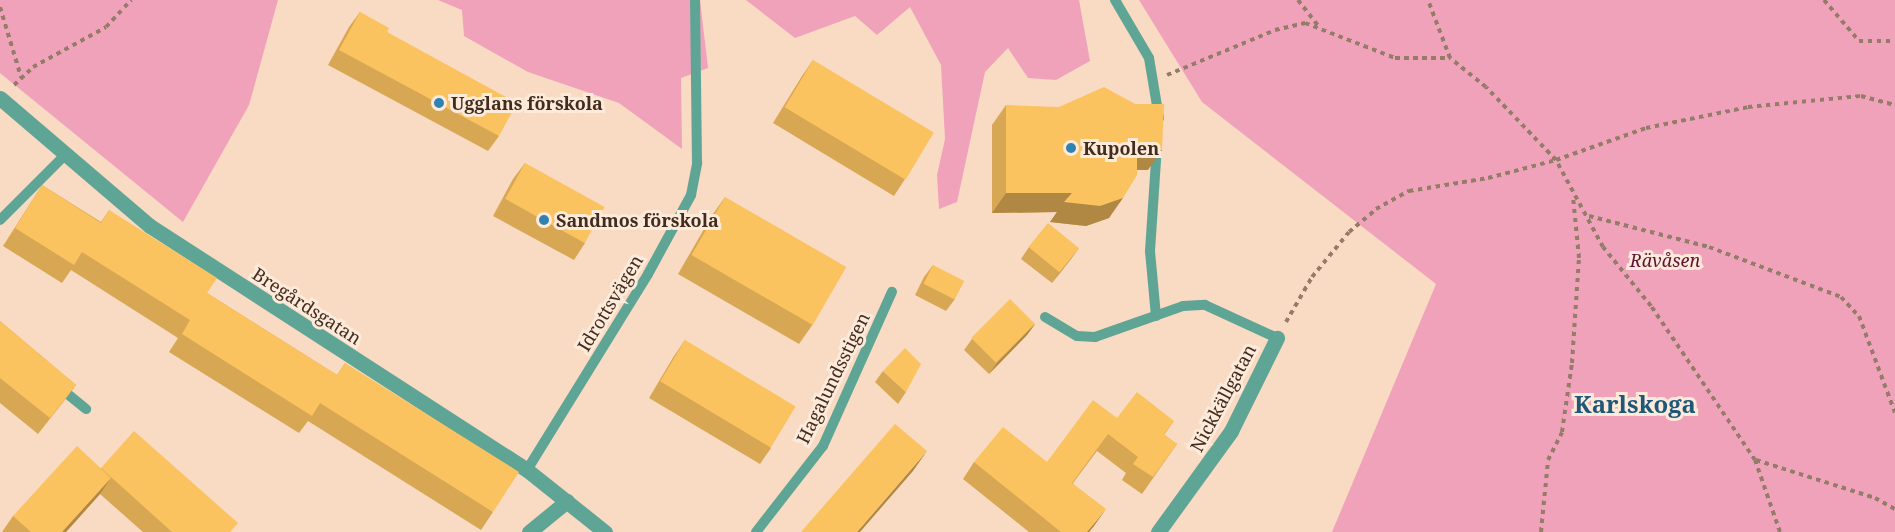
<!DOCTYPE html>
<meta charset="utf-8">
<style>
body{margin:0}
#map{position:relative;width:1895px;height:532px;overflow:hidden;background:#f9dac3;font-family:"Noto Serif",serif}
div>[style]{position:absolute}
.green>*{inset:0;background:#f1a2bb}
.path>*{height:4px;margin-top:-2px;transform-origin:0;background:repeating-linear-gradient(90deg,#957c69 0 4.5px,transparent 0 9px)}
.lane>*{height:10px;margin:-5px;padding:0 5px;transform-origin:5px;border-radius:5px;background:#5fa596}
.street>*{height:15px;margin:-7.5px;padding:0 7.5px;transform-origin:7.5px;border-radius:7.5px;background:#5fa596}
.wall>*{inset:0;background:#d8a753}
.shaded-wall>*{inset:0;background:#b08843}
.building>*{inset:0;background:#fbc260;transform-origin:0 0}
.dots>*{width:16px;height:16px;translate:-50% -50%;box-sizing:border-box;border:3px solid #feeada;border-radius:50%}
span{translate:-50% -50%;white-space:nowrap;text-align:center;line-height:1.15;-webkit-text-stroke:6px #feeada;paint-order:stroke}
.poi-label{font-size:18px;color:#412d1e;font-weight:700}
.left{translate:0 -50%;text-align:left}
.park-label{font-size:18px;color:#601034;font-style:italic}
.street-label{font-size:18px;color:#412d1e}
.district-label{font-size:24px;color:#1e5778;font-weight:700}
</style>
<div id="map">
<div class="green">
<div style="clip-path:polygon(0 0,278px 0,249px 105px,183px 222px,0 73px)"></div>
<div style="clip-path:polygon(438px 0,700px 0,708px 68px,681px 78px,682px 149px,619px 103px,528px 72px,464px 36px,462px 10px)"></div>
<div style="clip-path:polygon(746px 0,1079px 0,1090px 61px,1056px 80px,1028px 78px,1008px 48px,985px 72px,957px 202px,939px 209px,937px 175px,945px 139px,941px 65px,910px 7px,877px 35px,855px 16px,795px 38px)"></div>
<div style="clip-path:polygon(1139px 0,1895px 0,1895px 532px,1332px 532px,1436px 284px,1202px 102px)"></div>
</div>
<div class="path">
<div style="left:1298px;top:0;width:34px;rotate:52deg"></div>
<div style="left:1824px;top:0;width:54px;rotate:49.5deg"></div>
<div style="left:1859px;top:41px;width:36px"></div>
<div style="left:0;top:7px;width:73px;rotate:73.3deg"></div>
<div style="left:1167px;top:75px;width:117px;rotate:-22.6deg"></div>
<div style="left:1275px;top:30px;width:31px;rotate:-13deg"></div>
<div style="left:1305px;top:23px;width:97px;rotate:21.3deg"></div>
<div style="left:1395px;top:58px;width:55px"></div>
<div style="left:14px;top:85px;width:26px;rotate:-43deg"></div>
<div style="left:33px;top:67px;width:83px;rotate:-28.7deg"></div>
<div style="left:106px;top:27px;width:37px;rotate:-47deg"></div>
<div style="left:1589px;top:216px;width:124px;rotate:14.5deg"></div>
<div style="left:1709px;top:247px;width:141px;rotate:20.7deg"></div>
<div style="left:1841px;top:297px;width:26px;rotate:47deg"></div>
<div style="left:1859px;top:316px;width:103px;rotate:69.6deg"></div>
<div style="left:1286px;top:322px;width:52px;rotate:-60deg"></div>
<div style="left:1312px;top:277px;width:58px;rotate:-50.6deg"></div>
<div style="left:1349px;top:232px;width:35px;rotate:-40deg"></div>
<div style="left:1376px;top:209px;width:38px;rotate:-29deg"></div>
<div style="left:1409px;top:191px;width:80px;rotate:-9.3deg"></div>
<div style="left:1488px;top:178px;width:70px;rotate:-14.8deg"></div>
<div style="left:1556px;top:160px;width:101px;rotate:-133.8deg"></div>
<div style="left:1486px;top:87px;width:46px;rotate:-141.1deg"></div>
<div style="left:1450px;top:58px;width:62px;rotate:-110.8deg"></div>
<div style="left:1756px;top:460px;width:125px;rotate:17.7deg"></div>
<div style="left:1875px;top:498px;width:23px;rotate:29deg"></div>
<div style="left:1541px;top:532px;width:72px;rotate:-84.4deg"></div>
<div style="left:1548px;top:460px;width:31px;rotate:-63deg"></div>
<div style="left:1562px;top:432px;width:70px;rotate:-81.8deg"></div>
<div style="left:1572px;top:363px;width:105px;rotate:-86.2deg"></div>
<div style="left:1579px;top:258px;width:61px;rotate:-95.6deg"></div>
<div style="left:1780px;top:532px;width:76px;rotate:-109.1deg"></div>
<div style="left:1755px;top:460px;width:186px;rotate:-124deg"></div>
<div style="left:1651px;top:306px;width:76px;rotate:-129.1deg"></div>
<div style="left:1603px;top:247px;width:99px;rotate:-118.4deg"></div>
<div style="left:1556px;top:160px;width:96px;rotate:-19.6deg"></div>
<div style="left:1646px;top:128px;width:104px;rotate:-11.6deg"></div>
<div style="left:1748px;top:107px;width:114px;rotate:-5.6deg"></div>
<div style="left:1861px;top:96px;width:35px;rotate:15deg"></div>
</div>
<div class="lane">
<div style="left:1115px;top:0;width:67px;rotate:59.6deg"></div>
<div style="left:1149px;top:58px;width:61px;rotate:80.5deg"></div>
<div style="left:0;top:220px;width:93px;rotate:-45deg"></div>
<div style="left:1156px;top:316px;width:65px;rotate:-95.3deg"></div>
<div style="left:1150px;top:251px;width:105px;rotate:-86.2deg"></div>
<div style="left:1045px;top:317px;width:37px;rotate:31deg"></div>
<div style="left:1077px;top:336px;width:18px;rotate:3deg"></div>
<div style="left:1095px;top:337px;width:93px;rotate:-19.4deg"></div>
<div style="left:1183px;top:306px;width:22px;rotate:-3deg"></div>
<div style="left:1205px;top:305px;width:79px;rotate:24.6deg"></div>
<div style="left:59px;top:387px;width:35px;rotate:39deg"></div>
<div style="left:527px;top:470px;width:230px;rotate:-58.3deg"></div>
<div style="left:648px;top:274px;width:90px;rotate:-61.4deg"></div>
<div style="left:691px;top:195px;width:33px;rotate:-79deg"></div>
<div style="left:697px;top:163px;width:163px;rotate:-90.7deg"></div>
<div style="left:756px;top:532px;width:109px;rotate:-52.1deg"></div>
<div style="left:823px;top:446px;width:169px;rotate:-65.9deg"></div>
</div>
<div class="street">
<div style="left:0;top:98px;width:197px;rotate:40.5deg"></div>
<div style="left:150px;top:226px;width:449px;rotate:32.9deg"></div>
<div style="left:527px;top:470px;width:100px;rotate:38.5deg"></div>
<div style="left:529px;top:532px;width:49px;rotate:-39.2deg"></div>
<div style="left:1158px;top:532px;width:125px;rotate:-54.1deg"></div>
<div style="left:1231px;top:431px;width:104px;rotate:-63.7deg"></div>
</div>
<div class="wall">
<div style="clip-path:polygon(360px 12px,387px 32px,499px 136px,488px 151px,328px 65px,349px 27px)"></div>
<div style="clip-path:polygon(813px 60px,905px 179px,894px 196px,773px 123px,802px 76px)"></div>
<div style="clip-path:polygon(1006px 105px,1148px 170px,1137px 170px,1109px 218px,1086px 226px,1050px 222px,1057px 212px,992px 213px,992px 125px)"></div>
<div style="clip-path:polygon(525px 163px,585px 243px,574px 260px,493px 216px,513px 179px)"></div>
<div style="clip-path:polygon(42px 185px,101px 222px,109px 210px,207px 293px,337px 375px,345px 363px,493px 512px,481px 530px,308px 421px,299px 433px,169px 352px,178px 338px,71px 270px,62px 283px,3px 246px)"></div>
<div style="clip-path:polygon(725px 197px,813px 324px,799px 344px,678px 274px,711px 217px)"></div>
<div style="clip-path:polygon(1029px 247px,1079px 248px,1052px 283px,1021px 259px)"></div>
<div style="clip-path:polygon(933px 265px,955px 299px,946px 311px,915px 295px,924px 277px)"></div>
<div style="clip-path:polygon(0 321px,76px 385px,64px 401px,38px 434px,0 403px)"></div>
<div style="clip-path:polygon(1035px 324px,1027px 335px,989px 374px,964px 350px,972px 339px)"></div>
<div style="clip-path:polygon(685px 340px,771px 448px,760px 464px,649px 398px,674px 356px)"></div>
<div style="clip-path:polygon(883px 371px,906px 392px,898px 404px,875px 382px)"></div>
<div style="clip-path:polygon(1117px 418px,1174px 421px,1164px 435px,1177px 444px,1142px 494px,1122px 480px,1126px 473px,1097px 451px,1073px 483px,1094px 526px,1089px 532px,1029px 532px,963px 479px,974px 462px,1047px 462px)"></div>
<div style="clip-path:polygon(101px 468px,230px 532px,143px 532px,100px 494px,66px 532px,2px 532px,13px 516px)"></div>
</div>
<div class="shaded-wall">
<div style="clip-path:polygon(1137px 150px,1162px 150px,1148px 170px,1123px 170px)"></div>
<div style="clip-path:polygon(1006px 193px,1072px 193px,1123px 198px,1109px 218px,1086px 226px,1050px 222px,1057px 212px,992px 213px)"></div>
<div style="clip-path:polygon(1079px 248px,1071px 259px,1052px 283px,1060px 272px)"></div>
<div style="clip-path:polygon(1035px 324px,1027px 335px,989px 374px,997px 363px)"></div>
<div style="clip-path:polygon(927px 451px,913px 471px,860px 532px,857px 532px)"></div>
<div style="clip-path:polygon(111px 478px,100px 494px,66px 532px,62px 532px)"></div>
<div style="clip-path:polygon(1106px 509px,1094px 526px,1089px 532px,1087px 532px)"></div>
</div>
<div class="building">
<div style="clip-path:polygon(360px 12px,389px 28px,387px 32px,517px 103px,499px 136px,339px 50px)"></div>
<div style="left:813px;top:60px;width:141px;height:55px;rotate:31deg"></div>
<div style="clip-path:polygon(1104px 87px,1135px 104px,1164px 104px,1162px 150px,1137px 150px,1137px 175px,1123px 198px,1100px 206px,1064px 202px,1072px 193px,1006px 193px,1006px 105px,1059px 107px)"></div>
<div style="left:525px;top:163px;width:91px;height:41px;rotate:29deg"></div>
<div style="clip-path:polygon(42px 185px,101px 223px,109px 210px,217px 278px,207px 293px,337px 375px,345px 363px,519px 472px,493px 512px,320px 403px,312px 416px,182px 334px,190px 320px,82px 252px,74px 265px,15px 228px)"></div>
<div style="left:725px;top:197px;width:140px;height:67px;rotate:30deg"></div>
<div style="left:1048px;top:223px;width:40px;height:31px;rotate:39deg"></div>
<div style="left:933px;top:265px;width:35px;height:21px;rotate:27deg"></div>
<div style="left:1010px;top:299px;width:35px;height:55px;rotate:45deg"></div>
<div style="clip-path:polygon(0 321px,76px 385px,50px 418px,0 378px)"></div>
<div style="left:685px;top:340px;width:129px;height:48px;rotate:31deg"></div>
<div style="clip-path:polygon(905px 348px,921px 364px,906px 392px,883px 371px)"></div>
<div style="clip-path:polygon(1137px 392px,1174px 421px,1164px 434px,1177px 444px,1153px 477px,1133px 464px,1138px 457px,1108px 434px,1072px 483px,1106px 509px,1087px 532px,1061px 532px,974px 462px,1003px 427px,1047px 462px,1093px 400px,1117px 418px)"></div>
<div style="clip-path:polygon(895px 424px,927px 451px,857px 532px,801px 532px)"></div>
<div style="clip-path:polygon(134px 431px,238px 523px,230px 532px,172px 532px,101px 468px)"></div>
<div style="clip-path:polygon(77px 446px,111px 478px,62px 532px,31px 532px,13px 516px)"></div>
</div>
<div class="dots">
<div style="left:439px;top:103px;background:#3082b3"></div>
<div style="left:1071px;top:148px;background:#3082b3"></div>
<div style="left:544px;top:220px;background:#3082b3"></div>
</div>
<div class="poi-label">
<span class="left" style="left:451px;top:103px">Ugglans förskola</span>
<span class="left" style="left:1083px;top:148px">Kupolen</span>
<span class="left" style="left:556px;top:220px">Sandmos förskola</span>
</div>
<div class="park-label">
<span style="left:1665px;top:260px">Rävåsen</span>
</div>
<div class="street-label">
<span style="left:610px;top:303px;rotate:-59deg">Idrottsvägen</span>
<span style="left:307px;top:306px;rotate:33deg">Bregårdsgatan</span>
<span style="left:833px;top:378px;rotate:-64deg">Hagalundsstigen</span>
<span style="left:1223px;top:398px;rotate:-62deg">Nickkällgatan</span>
</div>
<div class="district-label">
<span style="left:1635px;top:404px">Karlskoga</span>
</div>
</div>
